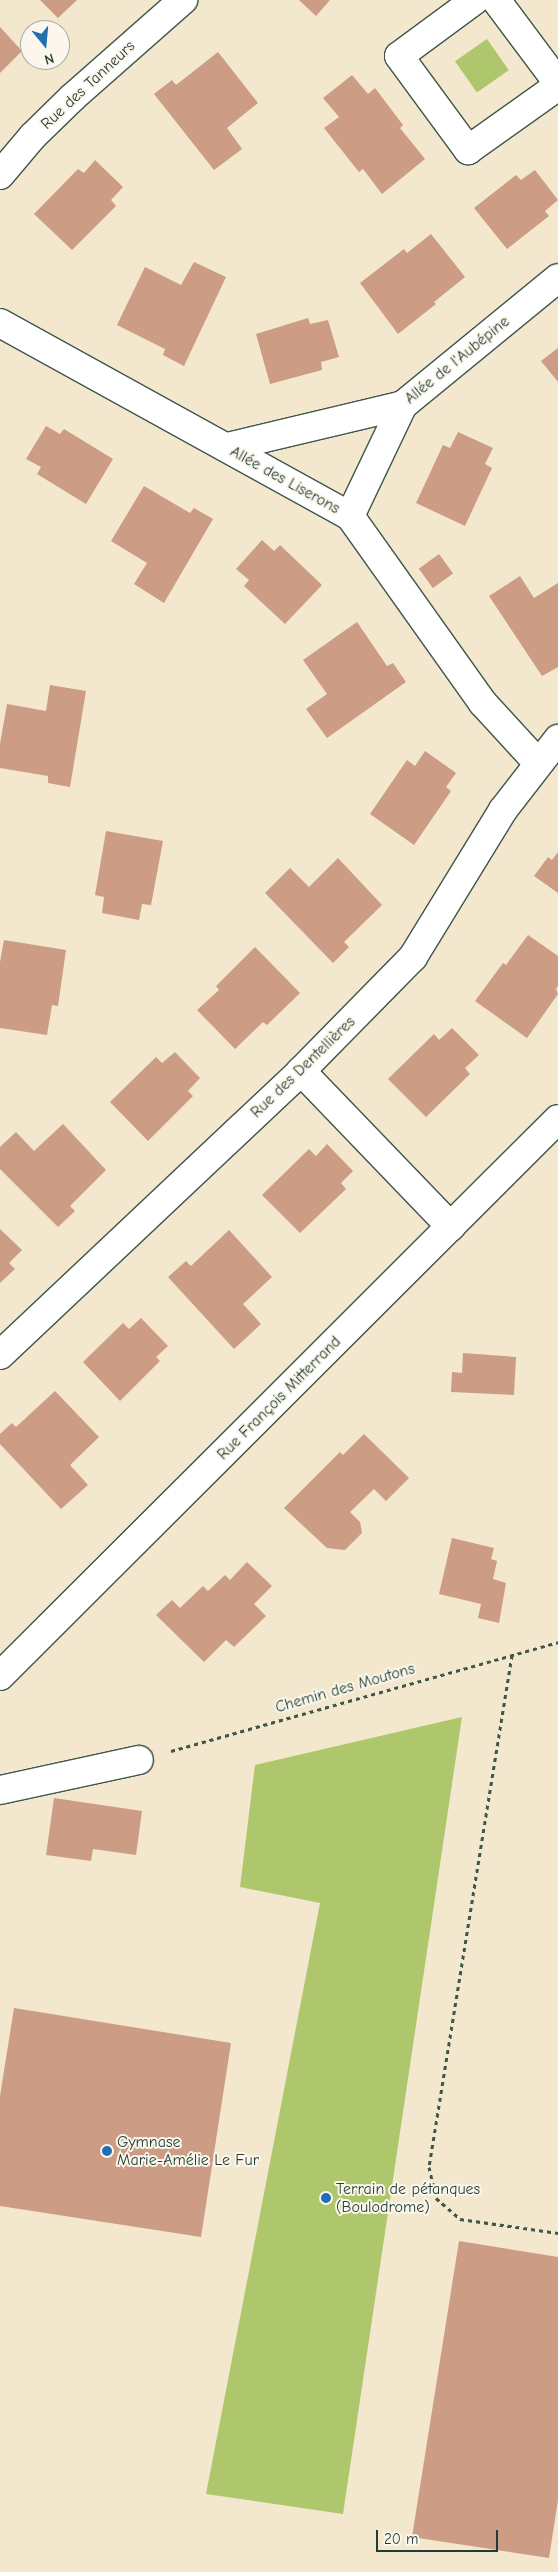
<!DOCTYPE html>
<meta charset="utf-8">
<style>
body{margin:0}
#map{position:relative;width:558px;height:2572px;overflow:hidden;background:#f3e7ce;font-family:"Comic Neue",sans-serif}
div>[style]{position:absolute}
.green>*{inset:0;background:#afc76c;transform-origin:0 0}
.building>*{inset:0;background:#cc9c85;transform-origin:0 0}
.path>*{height:3px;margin-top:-1.5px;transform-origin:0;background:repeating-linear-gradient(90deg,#3f564b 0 4px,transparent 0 8px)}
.roads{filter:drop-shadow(1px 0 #3f564b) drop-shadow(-1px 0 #3f564b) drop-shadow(0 1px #3f564b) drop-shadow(0 -1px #3f564b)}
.minor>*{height:28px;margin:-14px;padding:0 14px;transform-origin:14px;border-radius:14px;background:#fff}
.dots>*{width:14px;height:14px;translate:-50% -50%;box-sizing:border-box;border:2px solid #fbf7ec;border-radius:50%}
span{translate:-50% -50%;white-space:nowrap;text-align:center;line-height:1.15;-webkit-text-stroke:4px #fbf7ec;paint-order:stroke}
.street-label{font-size:16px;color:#1f3d34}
.poi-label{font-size:16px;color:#1f3d34}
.left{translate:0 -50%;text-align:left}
.north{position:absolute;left:20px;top:20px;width:50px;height:50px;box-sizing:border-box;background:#fbf7ec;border:1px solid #a3ada2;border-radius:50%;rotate:163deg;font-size:14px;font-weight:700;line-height:20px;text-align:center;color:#1f3d34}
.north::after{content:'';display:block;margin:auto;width:18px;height:22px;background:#1f6fb2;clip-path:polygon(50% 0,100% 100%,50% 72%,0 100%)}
.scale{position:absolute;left:376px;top:2530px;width:122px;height:22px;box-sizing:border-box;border:2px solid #1f3d34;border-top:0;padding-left:6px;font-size:15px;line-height:18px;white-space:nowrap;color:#1f3d34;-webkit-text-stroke:4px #fbf7ec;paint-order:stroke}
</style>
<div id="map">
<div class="green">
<div style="left:487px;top:39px;width:38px;height:39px;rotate:55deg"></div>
<div style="clip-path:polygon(462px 1717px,343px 2514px,206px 2494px,320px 1903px,240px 1887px,255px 1765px)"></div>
</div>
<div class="building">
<div style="clip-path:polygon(40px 0,77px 0,58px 18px)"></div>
<div style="clip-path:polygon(299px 0,330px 0,316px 16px)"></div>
<div style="clip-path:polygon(0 27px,22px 51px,0 73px)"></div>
<div style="clip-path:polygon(218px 52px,258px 103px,227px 128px,242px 149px,214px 170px,154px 94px,172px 80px,176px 85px)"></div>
<div style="clip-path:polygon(352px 75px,368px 94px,375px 88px,403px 125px,400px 128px,425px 159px,382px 194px,363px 169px,359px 172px,324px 128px,339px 117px,323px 98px)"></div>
<div style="clip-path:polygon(95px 160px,123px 187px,111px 200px,116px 206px,72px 250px,34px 214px,78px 169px,84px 173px)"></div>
<div style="clip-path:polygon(535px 170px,558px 200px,545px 211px,549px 216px,507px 249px,474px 208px,516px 175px,521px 180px)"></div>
<div style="clip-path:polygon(431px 234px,465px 277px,434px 302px,436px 304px,398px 334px,360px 283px,404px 249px,407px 253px)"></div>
<div style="clip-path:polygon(194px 262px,226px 277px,184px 366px,163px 355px,165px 349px,117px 325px,145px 267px,181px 285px)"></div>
<div style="clip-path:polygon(308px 318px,310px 324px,328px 320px,339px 357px,321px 362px,322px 370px,270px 384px,256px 334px)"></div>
<div style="clip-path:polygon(558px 348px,558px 382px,541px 361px)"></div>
<div style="clip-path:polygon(46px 426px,60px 434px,64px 429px,113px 459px,86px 504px,37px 474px,41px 467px,26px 459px)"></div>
<div style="clip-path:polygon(458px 432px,493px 448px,485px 464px,492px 468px,465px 526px,416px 503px,443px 445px,450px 448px)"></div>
<div style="clip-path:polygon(144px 486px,190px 513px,194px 508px,213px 519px,164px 603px,134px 584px,147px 563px,111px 541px)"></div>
<div style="clip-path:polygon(262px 540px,274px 551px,280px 545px,322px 585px,285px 624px,244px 586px,249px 580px,236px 569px)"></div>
<div style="left:439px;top:554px;width:24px;height:25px;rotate:54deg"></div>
<div style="clip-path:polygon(520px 576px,534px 598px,558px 583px,558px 667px,542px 676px,489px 596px)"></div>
<div style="clip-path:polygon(357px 622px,387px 666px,393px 663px,406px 682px,327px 738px,306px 709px,327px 694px,303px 660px)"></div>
<div style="clip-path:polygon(50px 685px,86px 691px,70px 787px,48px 783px,48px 776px,0 768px,0 744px,7px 704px,46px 711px)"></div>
<div style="clip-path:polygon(425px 751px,456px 773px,446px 787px,451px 791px,414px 845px,370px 814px,407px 760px,415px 766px)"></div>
<div style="clip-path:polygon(106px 831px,163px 841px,151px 905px,142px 904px,139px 920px,102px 913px,104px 897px,95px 895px)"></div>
<div style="clip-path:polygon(558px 852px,558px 893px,534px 876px,548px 857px,552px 860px)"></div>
<div style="clip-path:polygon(338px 858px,382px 905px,344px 942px,349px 947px,333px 963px,265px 893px,290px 868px,309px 887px)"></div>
<div style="clip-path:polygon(528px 935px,558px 956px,558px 986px,556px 989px,558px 994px,527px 1038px,475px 1001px,503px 963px,506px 965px)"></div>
<div style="clip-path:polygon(4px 940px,66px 950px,58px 1006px,52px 1005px,47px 1035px,0 1028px,0 962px)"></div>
<div style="clip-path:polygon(255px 947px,300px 993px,267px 1025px,263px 1022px,235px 1049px,197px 1010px,219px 990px,216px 986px)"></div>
<div style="clip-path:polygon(452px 1028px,479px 1055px,465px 1068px,470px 1074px,426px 1117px,388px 1079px,434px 1034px,439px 1040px)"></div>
<div style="clip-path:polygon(175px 1052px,200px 1078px,188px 1091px,193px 1096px,148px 1141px,110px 1102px,156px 1057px,162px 1063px)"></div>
<div style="clip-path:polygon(63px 1124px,106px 1170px,70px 1206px,75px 1211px,58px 1227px,0 1169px,0 1147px,16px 1132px,34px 1151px)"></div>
<div style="clip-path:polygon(327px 1144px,353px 1171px,341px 1183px,346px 1189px,300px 1233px,262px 1195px,309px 1149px,316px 1156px)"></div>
<div style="clip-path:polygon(0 1229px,22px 1250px,9px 1263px,15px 1269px,0 1283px)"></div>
<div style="clip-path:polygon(229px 1230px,272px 1277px,243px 1304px,261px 1324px,234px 1349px,168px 1277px,186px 1261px,191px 1266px)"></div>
<div style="clip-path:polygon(141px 1318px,168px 1346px,156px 1357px,160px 1361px,120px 1401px,83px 1362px,123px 1323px,129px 1329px)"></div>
<div style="clip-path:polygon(463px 1353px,516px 1357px,514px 1395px,451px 1392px,452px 1372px,462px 1373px)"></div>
<div style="clip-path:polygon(55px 1391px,99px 1437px,70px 1465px,88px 1485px,61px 1509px,0 1444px,0 1434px,12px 1423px,16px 1427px)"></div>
<div style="clip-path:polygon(364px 1434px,409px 1478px,386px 1501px,374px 1489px,350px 1512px,360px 1522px,362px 1533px,345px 1550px,327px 1548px,284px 1508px,340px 1452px,343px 1455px)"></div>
<div style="clip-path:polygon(452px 1538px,494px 1548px,491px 1559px,497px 1561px,493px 1579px,506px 1583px,499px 1623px,478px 1618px,481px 1604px,439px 1594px)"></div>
<div style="clip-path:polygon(247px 1562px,272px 1586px,254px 1604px,266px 1616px,234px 1647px,226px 1640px,204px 1662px,156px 1615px,172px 1600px,180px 1608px,203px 1586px,208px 1591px,225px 1575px,230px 1580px)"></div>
<div style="clip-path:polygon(54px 1798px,142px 1811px,136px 1855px,93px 1849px,91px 1861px,46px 1855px)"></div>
<div style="clip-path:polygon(14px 2008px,231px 2043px,201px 2237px,0 2206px,0 2096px)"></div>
<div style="clip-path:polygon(459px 2241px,558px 2257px,558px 2500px,549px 2558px,412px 2537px)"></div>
</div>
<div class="path">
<div style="left:512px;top:1655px;width:519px;rotate:99.21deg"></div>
<div style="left:429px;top:2167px;width:32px;rotate:77deg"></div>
<div style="left:436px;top:2198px;width:32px;rotate:41deg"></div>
<div style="left:460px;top:2219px;width:99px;rotate:8.1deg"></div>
<div style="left:171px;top:1751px;width:402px;rotate:-15.7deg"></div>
</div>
<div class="roads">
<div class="minor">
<div style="left:475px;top:0;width:94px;rotate:143.6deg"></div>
<div style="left:399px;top:56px;width:117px;rotate:53.7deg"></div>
<div style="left:468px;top:150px;width:110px;rotate:-35.4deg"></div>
<div style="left:496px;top:0;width:104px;rotate:53.2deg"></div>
<div style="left:0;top:175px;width:51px;rotate:-49.8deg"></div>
<div style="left:33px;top:136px;width:56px;rotate:-44.3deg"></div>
<div style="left:73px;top:97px;width:147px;rotate:-41.4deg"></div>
<div style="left:0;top:323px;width:400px;rotate:28.9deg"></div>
<div style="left:350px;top:516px;width:229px;rotate:54.6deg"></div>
<div style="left:483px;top:703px;width:81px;rotate:47.5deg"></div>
<div style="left:227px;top:447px;width:181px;rotate:-13.4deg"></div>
<div style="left:403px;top:405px;width:200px;rotate:-39.3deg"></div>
<div style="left:350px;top:516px;width:123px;rotate:-64.5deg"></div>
<div style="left:301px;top:1071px;width:216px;rotate:46.1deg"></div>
<div style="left:0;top:1355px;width:414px;rotate:-43.3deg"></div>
<div style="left:301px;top:1071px;width:160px;rotate:-45.5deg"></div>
<div style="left:413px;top:957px;width:172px;rotate:-58.5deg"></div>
<div style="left:503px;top:810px;width:90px;rotate:-52.2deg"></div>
<div style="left:0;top:1676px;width:788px;rotate:-44.95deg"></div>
<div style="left:0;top:1790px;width:142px;rotate:-12.2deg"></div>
</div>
</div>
<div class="dots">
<div style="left:107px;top:2151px;background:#1f6fb2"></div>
<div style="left:326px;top:2198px;background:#1f6fb2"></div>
</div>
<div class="street-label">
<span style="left:88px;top:85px;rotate:-43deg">Rue des Tanneurs</span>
<span style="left:457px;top:360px;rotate:-39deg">Allée de l'Aubépine</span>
<span style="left:285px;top:480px;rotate:29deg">Allée des Liserons</span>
<span style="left:303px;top:1067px;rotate:-44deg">Rue des Dentellières</span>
<span style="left:279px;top:1398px;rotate:-45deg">Rue François Mitterrand</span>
<span style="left:345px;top:1688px;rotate:-16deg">Chemin des Moutons</span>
</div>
<div class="poi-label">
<span class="left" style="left:117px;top:2151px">Gymnase<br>Marie-Amélie Le Fur</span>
<span class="left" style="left:336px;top:2198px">Terrain de pétanques<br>(Boulodrome)</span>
</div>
<div class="north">N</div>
<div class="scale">20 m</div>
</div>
